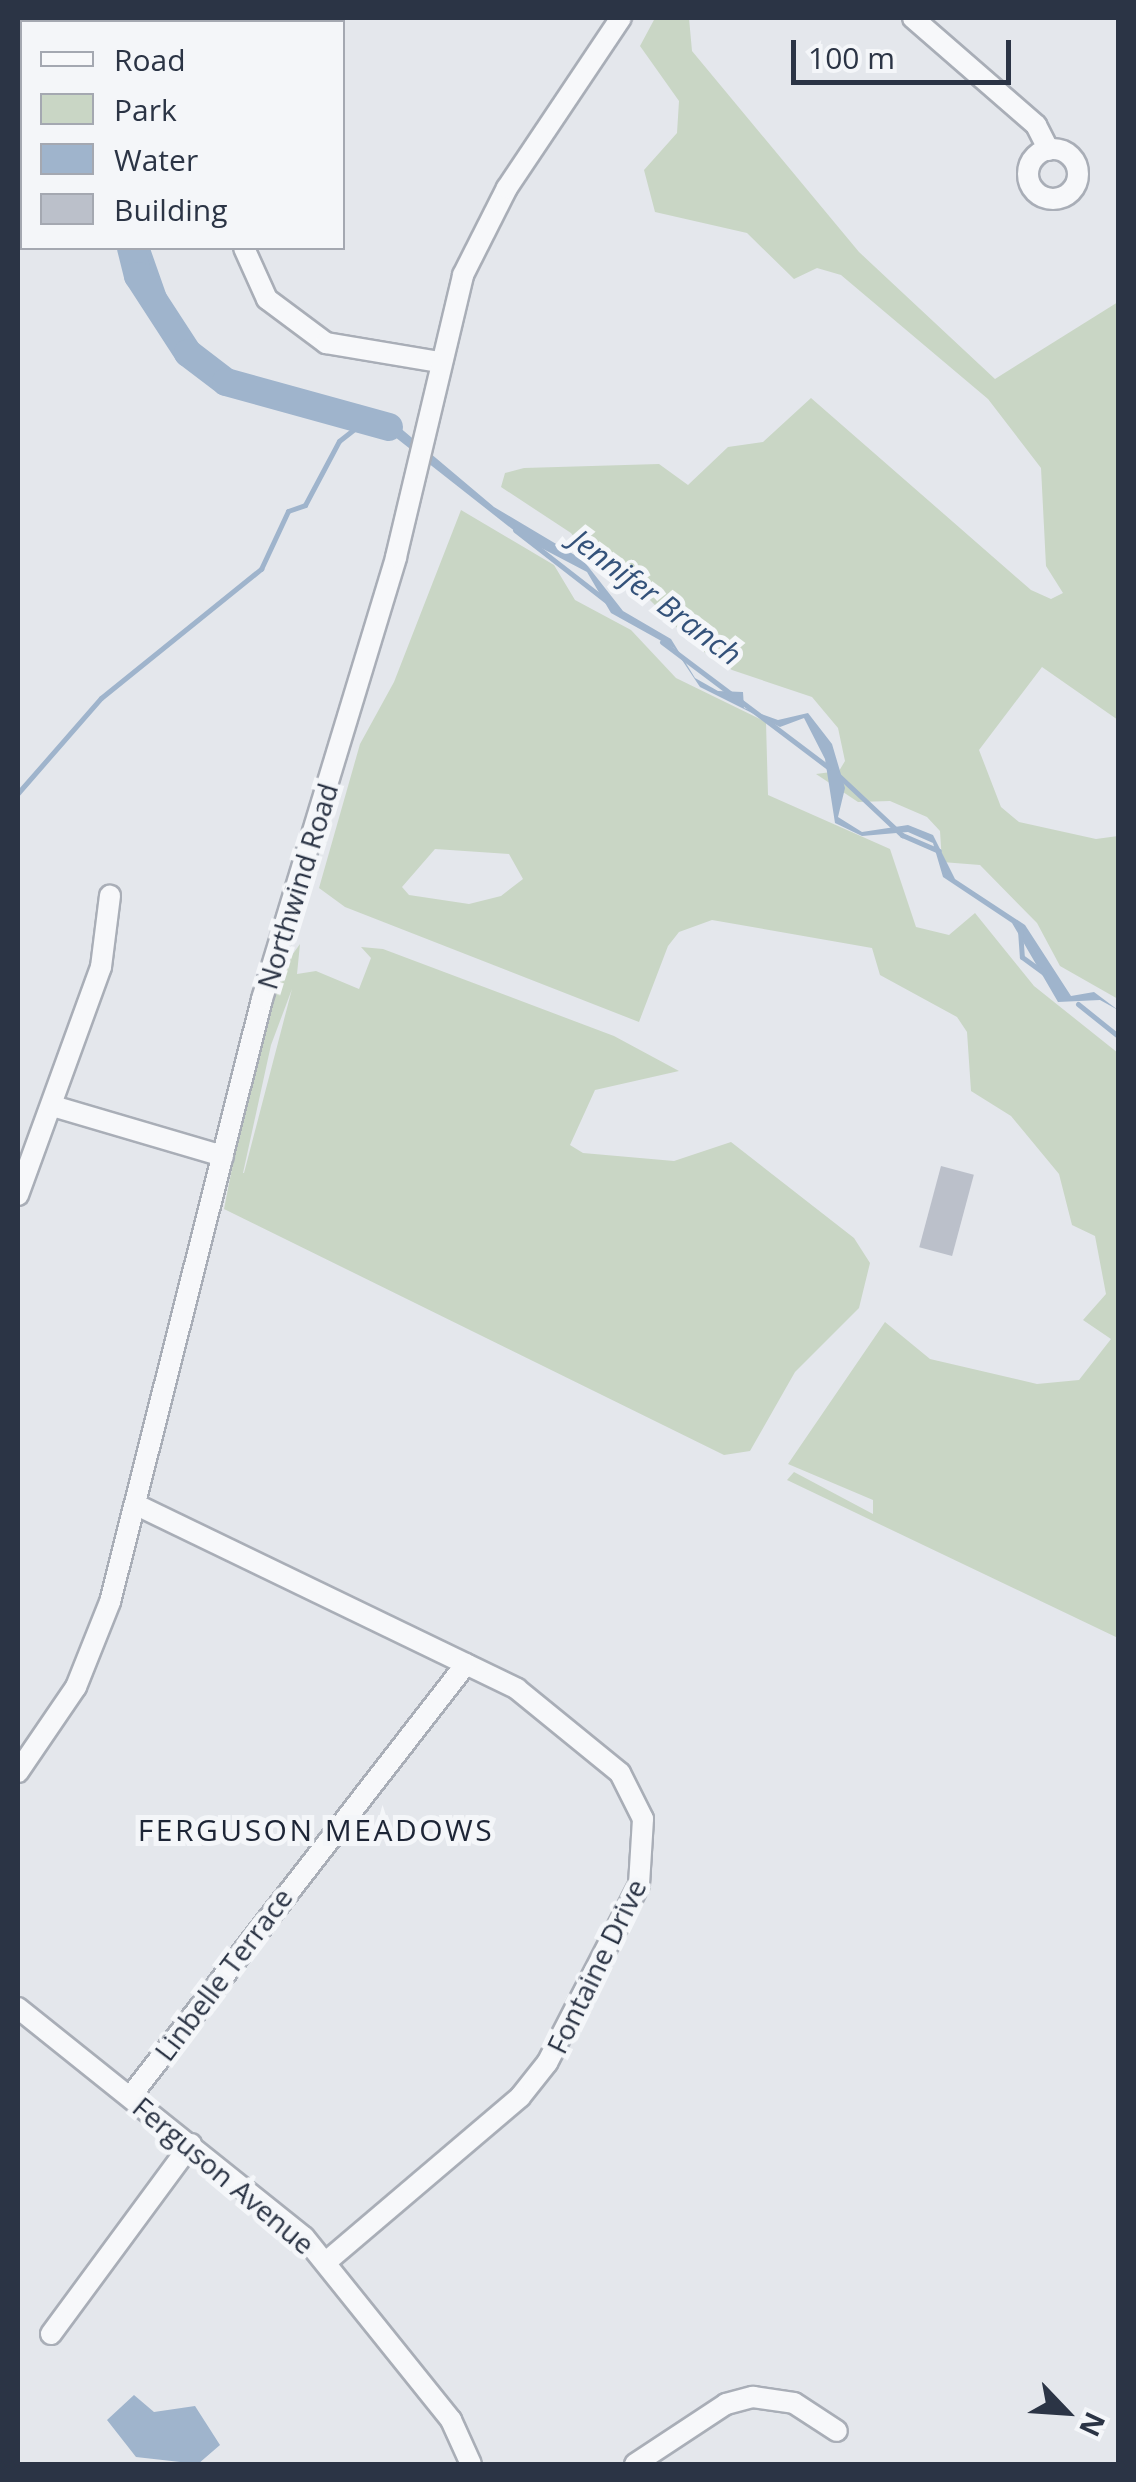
<!DOCTYPE html>
<style>
body{margin:0}
#map{position:relative;width:1136px;height:2482px;overflow:hidden;background:#e4e7ec;font-family:"Open Sans",sans-serif}
div>[style]{position:absolute}
.green>*{inset:0;background:#c9d6c5}
.water>*{inset:0;background:#9fb4cc}
.stream>*{height:5px;margin:-2.5px;padding:0 2.5px;transform-origin:2.5px;border-radius:2.5px;background:#9fb4cc}
.river>*{height:28px;margin:-14px;padding:0 14px;transform-origin:14px;border-radius:14px;background:#9fb4cc}
.building>*{inset:0;background:#bbc0ca;transform-origin:0 0}
.roads{filter:drop-shadow(2px 0 #a9aeb7) drop-shadow(-2px 0 #a9aeb7) drop-shadow(0 2px #a9aeb7) drop-shadow(0 -2px #a9aeb7)}
.minor>*{height:20px;margin:-10px;padding:0 10px;transform-origin:10px;border-radius:10px;background:#f7f8fa}
.minor>.ring{margin:-10px;padding:0;box-sizing:content-box;background:none;border:20px solid #f7f8fa;border-radius:50%}
span{translate:-50% -50%;white-space:nowrap;text-align:center;line-height:1.15;-webkit-text-stroke:10px #f4f6f9;paint-order:stroke}
.street-label{font-size:28px;color:#2b3445}
.water-label{font-size:30px;color:#34527a;font-style:italic}
.neighbourhood-label{font-size:30px;color:#1d2536;letter-spacing:2.5px}
.frame{position:absolute;inset:0;border:20px solid #2b3445;pointer-events:none}
.legend{position:absolute;left:20px;top:20px;width:325px;height:230px;box-sizing:border-box;background:#f4f6f9;border:2px solid #a4a8b1;margin:0;padding:12px 18px;list-style:none;font-size:30px;color:#2b3445}
.legend li{display:flex;align-items:center;gap:20px;height:50px}
.legend b{width:50px;border:2px solid #a4a8b1}
.north{position:absolute;left:1016px;top:2362px;width:100px;height:100px;-webkit-text-stroke:8px #f4f6f9;paint-order:stroke;rotate:115deg;font-size:28px;font-weight:700;line-height:40px;text-align:center;color:#2b3445}
.north::after{content:'';display:block;margin:auto;width:35px;height:45px;background:#2b3445;clip-path:polygon(50% 0,100% 100%,50% 72%,0 100%)}
.scale{position:absolute;left:791px;top:40px;width:220px;height:45px;box-sizing:border-box;border:5px solid #2b3445;border-top:0;padding-left:12px;font-size:30px;line-height:35px;white-space:nowrap;color:#2b3445;-webkit-text-stroke:8px #f4f6f9;paint-order:stroke}
</style>
<div id="map">
<div class="green">
<div style="clip-path:polygon(655px 18px,689px 18px,692px 51px,859px 252px,995px 379px,1118px 302px,1118px 720px,1042px 667px,979px 750px,1001px 807px,1019px 822px,1096px 839px,1118px 836px,1118px 999px,1060px 966px,1037px 923px,980px 865px,942px 862px,940px 831px,927px 817px,890px 801px,858px 802px,816px 774px,839px 771px,845px 761px,838px 728px,812px 697px,732px 670px,695px 646px,649px 599px,599px 571px,571px 533px,501px 487px,505px 473px,524px 468px,659px 464px,688px 485px,728px 447px,763px 442px,811px 398px,1031px 590px,1051px 599px,1063px 593px,1046px 566px,1041px 468px,988px 399px,841px 275px,817px 268px,794px 279px,747px 233px,655px 212px,644px 170px,677px 133px,679px 101px,640px 46px)"></div>
<div style="clip-path:polygon(evenodd,461px 510px,554px 565px,575px 600px,631px 630px,676px 678px,766px 722px,768px 795px,890px 849px,916px 927px,949px 935px,975px 913px,1034px 986px,1118px 1053px,1118px 1638px,787px 1480px,794px 1472px,873px 1514px,873px 1500px,788px 1464px,885px 1322px,930px 1359px,1037px 1384px,1079px 1380px,1111px 1339px,1083px 1320px,1106px 1294px,1095px 1236px,1072px 1225px,1059px 1174px,1011px 1116px,971px 1091px,967px 1032px,957px 1017px,880px 975px,872px 948px,712px 920px,679px 932px,668px 946px,639px 1022px,345px 907px,319px 888px,360px 744px,394px 682px,461px 510px,435px 849px,509px 854px,523px 879px,501px 896px,469px 904px,409px 895px,402px 887px,435px 849px)"></div>
<div style="clip-path:polygon(evenodd,300px 944px,297px 974px,316px 971px,359px 989px,371px 958px,361px 947px,383px 949px,614px 1036px,679px 1071px,595px 1090px,570px 1145px,583px 1153px,674px 1161px,731px 1142px,854px 1238px,870px 1263px,859px 1308px,795px 1372px,750px 1451px,724px 1455px,224px 1209px,252px 1066px,282px 969px,300px 944px,292px 989px,244px 1173px,243px 1173px,271px 1045px,292px 989px)"></div>
</div>
<div class="water">
<div style="clip-path:polygon(138px 248px,150px 248px,182px 339px,204px 350px,233px 386px,291px 390px,392px 421px,494px 507px,583px 560px,623px 611px,671px 639px,695px 678px,718px 691px,743px 692px,744px 708px,778px 720px,808px 713px,832px 744px,845px 788px,838px 817px,862px 832px,908px 825px,933px 835px,955px 879px,1025px 925px,1071px 996px,1094px 992px,1118px 1010px,1100px 1000px,1058px 1002px,1012px 923px,943px 877px,933px 843px,908px 832px,862px 836px,835px 823px,825px 759px,804px 718px,780px 727px,700px 687px,674px 648px,611px 613px,587px 572px,526px 540px,381px 426px,293px 394px,230px 389px,209px 376px,165px 319px)"></div>
<div style="clip-path:polygon(134px 2395px,154px 2412px,195px 2406px,220px 2445px,198px 2464px,136px 2457px,107px 2420px)"></div>
</div>
<div class="stream">
<div style="left:515px;top:530px;width:119px;rotate:37.8deg"></div>
<div style="left:662px;top:642px;width:209px;rotate:37deg"></div>
<div style="left:838px;top:775px;width:88px;rotate:43.2deg"></div>
<div style="left:902px;top:835px;width:40px;rotate:23.4deg"></div>
<div style="left:18px;top:793px;width:126px;rotate:-48.9deg"></div>
<div style="left:101px;top:698px;width:206px;rotate:-38.9deg"></div>
<div style="left:261px;top:569px;width:64px;rotate:-65deg"></div>
<div style="left:288px;top:511px;width:18px;rotate:-19deg"></div>
<div style="left:305px;top:505px;width:72px;rotate:-62deg"></div>
<div style="left:339px;top:441px;width:34px;rotate:-38deg"></div>
<div style="left:1020px;top:930px;width:27px;rotate:86deg"></div>
<div style="left:1022px;top:957px;width:27px;rotate:36deg"></div>
<div style="left:1078px;top:1004px;width:51px;rotate:38.7deg"></div>
</div>
<div class="river">
<div style="left:18px;top:41px;width:15px;rotate:74deg"></div>
<div style="left:131px;top:248px;width:29px;rotate:76deg"></div>
<div style="left:138px;top:276px;width:92px;rotate:57deg"></div>
<div style="left:188px;top:353px;width:48px;rotate:37.3deg"></div>
<div style="left:226px;top:382px;width:169px;rotate:15.4deg"></div>
</div>
<div class="building">
<div style="left:941px;top:1166px;width:34px;height:84px;rotate:15deg"></div>
</div>
<div class="roads">
<div class="minor">
<div style="left:156px;top:18px;width:4px;rotate:76deg"></div>
<div style="left:913px;top:18px;width:163px;rotate:41deg"></div>
<div style="left:1036px;top:125px;width:28px;rotate:63deg"></div>
<div class="ring" style="left:1028px;top:149px;width:30px;height:30px"></div>
<div style="left:244px;top:248px;width:56px;rotate:65.7deg"></div>
<div style="left:267px;top:299px;width:74px;rotate:36.7deg"></div>
<div style="left:326px;top:343px;width:116px;rotate:9.5deg"></div>
<div style="left:56px;top:1107px;width:174px;rotate:16.4deg"></div>
<div style="left:18px;top:1195px;width:243px;rotate:-70deg"></div>
<div style="left:101px;top:967px;width:72px;rotate:-82.8deg"></div>
<div style="left:137px;top:1505px;width:422px;rotate:25.8deg"></div>
<div style="left:517px;top:1689px;width:133px;rotate:39.2deg"></div>
<div style="left:620px;top:1773px;width:51px;rotate:63.4deg"></div>
<div style="left:643px;top:1819px;width:66px;rotate:93.5deg"></div>
<div style="left:639px;top:1885px;width:200px;rotate:117.3deg"></div>
<div style="left:547px;top:2063px;width:43px;rotate:128.5deg"></div>
<div style="left:520px;top:2097px;width:253px;rotate:139.6deg"></div>
<div style="left:18px;top:1772px;width:103px;rotate:-55.7deg"></div>
<div style="left:76px;top:1687px;width:92px;rotate:-68.2deg"></div>
<div style="left:110px;top:1602px;width:622px;rotate:-75.85deg"></div>
<div style="left:262px;top:999px;width:462px;rotate:-73.1deg"></div>
<div style="left:396px;top:557px;width:290px;rotate:-76.6deg"></div>
<div style="left:463px;top:275px;width:97px;rotate:-63.2deg"></div>
<div style="left:507px;top:188px;width:205px;rotate:-56.2deg"></div>
<div style="left:18px;top:2008px;width:366px;rotate:38.7deg"></div>
<div style="left:304px;top:2237px;width:235px;rotate:51.2deg"></div>
<div style="left:451px;top:2420px;width:48px;rotate:65.6deg"></div>
<div style="left:130px;top:2097px;width:548px;rotate:-52.19deg"></div>
<div style="left:51px;top:2334px;width:236px;rotate:-53.6deg"></div>
<div style="left:635px;top:2464px;width:109px;rotate:-33.4deg"></div>
<div style="left:726px;top:2404px;width:28px;rotate:-15deg"></div>
<div style="left:753px;top:2397px;width:41px;rotate:8.3deg"></div>
<div style="left:794px;top:2403px;width:51px;rotate:33.1deg"></div>
</div>
</div>
<div class="street-label">
<span style="left:297px;top:886px;rotate:-73deg">Northwind Road</span>
<span style="left:596px;top:1966px;rotate:-64deg">Fontaine Drive</span>
<span style="left:223px;top:1974px;rotate:-53deg">Linbelle Terrace</span>
<span style="left:224px;top:2175px;rotate:40deg">Ferguson Avenue</span>
</div>
<div class="water-label">
<span style="left:656px;top:597px;rotate:37deg">Jennifer Branch</span>
</div>
<div class="neighbourhood-label">
<span style="left:316px;top:1830px">FERGUSON MEADOWS</span>
</div>
<div class="frame"></div>
<ul class="legend">
<li><b style="height:12px;background:#f7f8fa"></b>Road</li>
<li><b style="height:28px;background:#c9d6c5"></b>Park</li>
<li><b style="height:28px;background:#9fb4cc"></b>Water</li>
<li><b style="height:28px;background:#bbc0ca"></b>Building</li>
</ul>
<div class="north">N</div>
<div class="scale">100 m</div>
</div>
